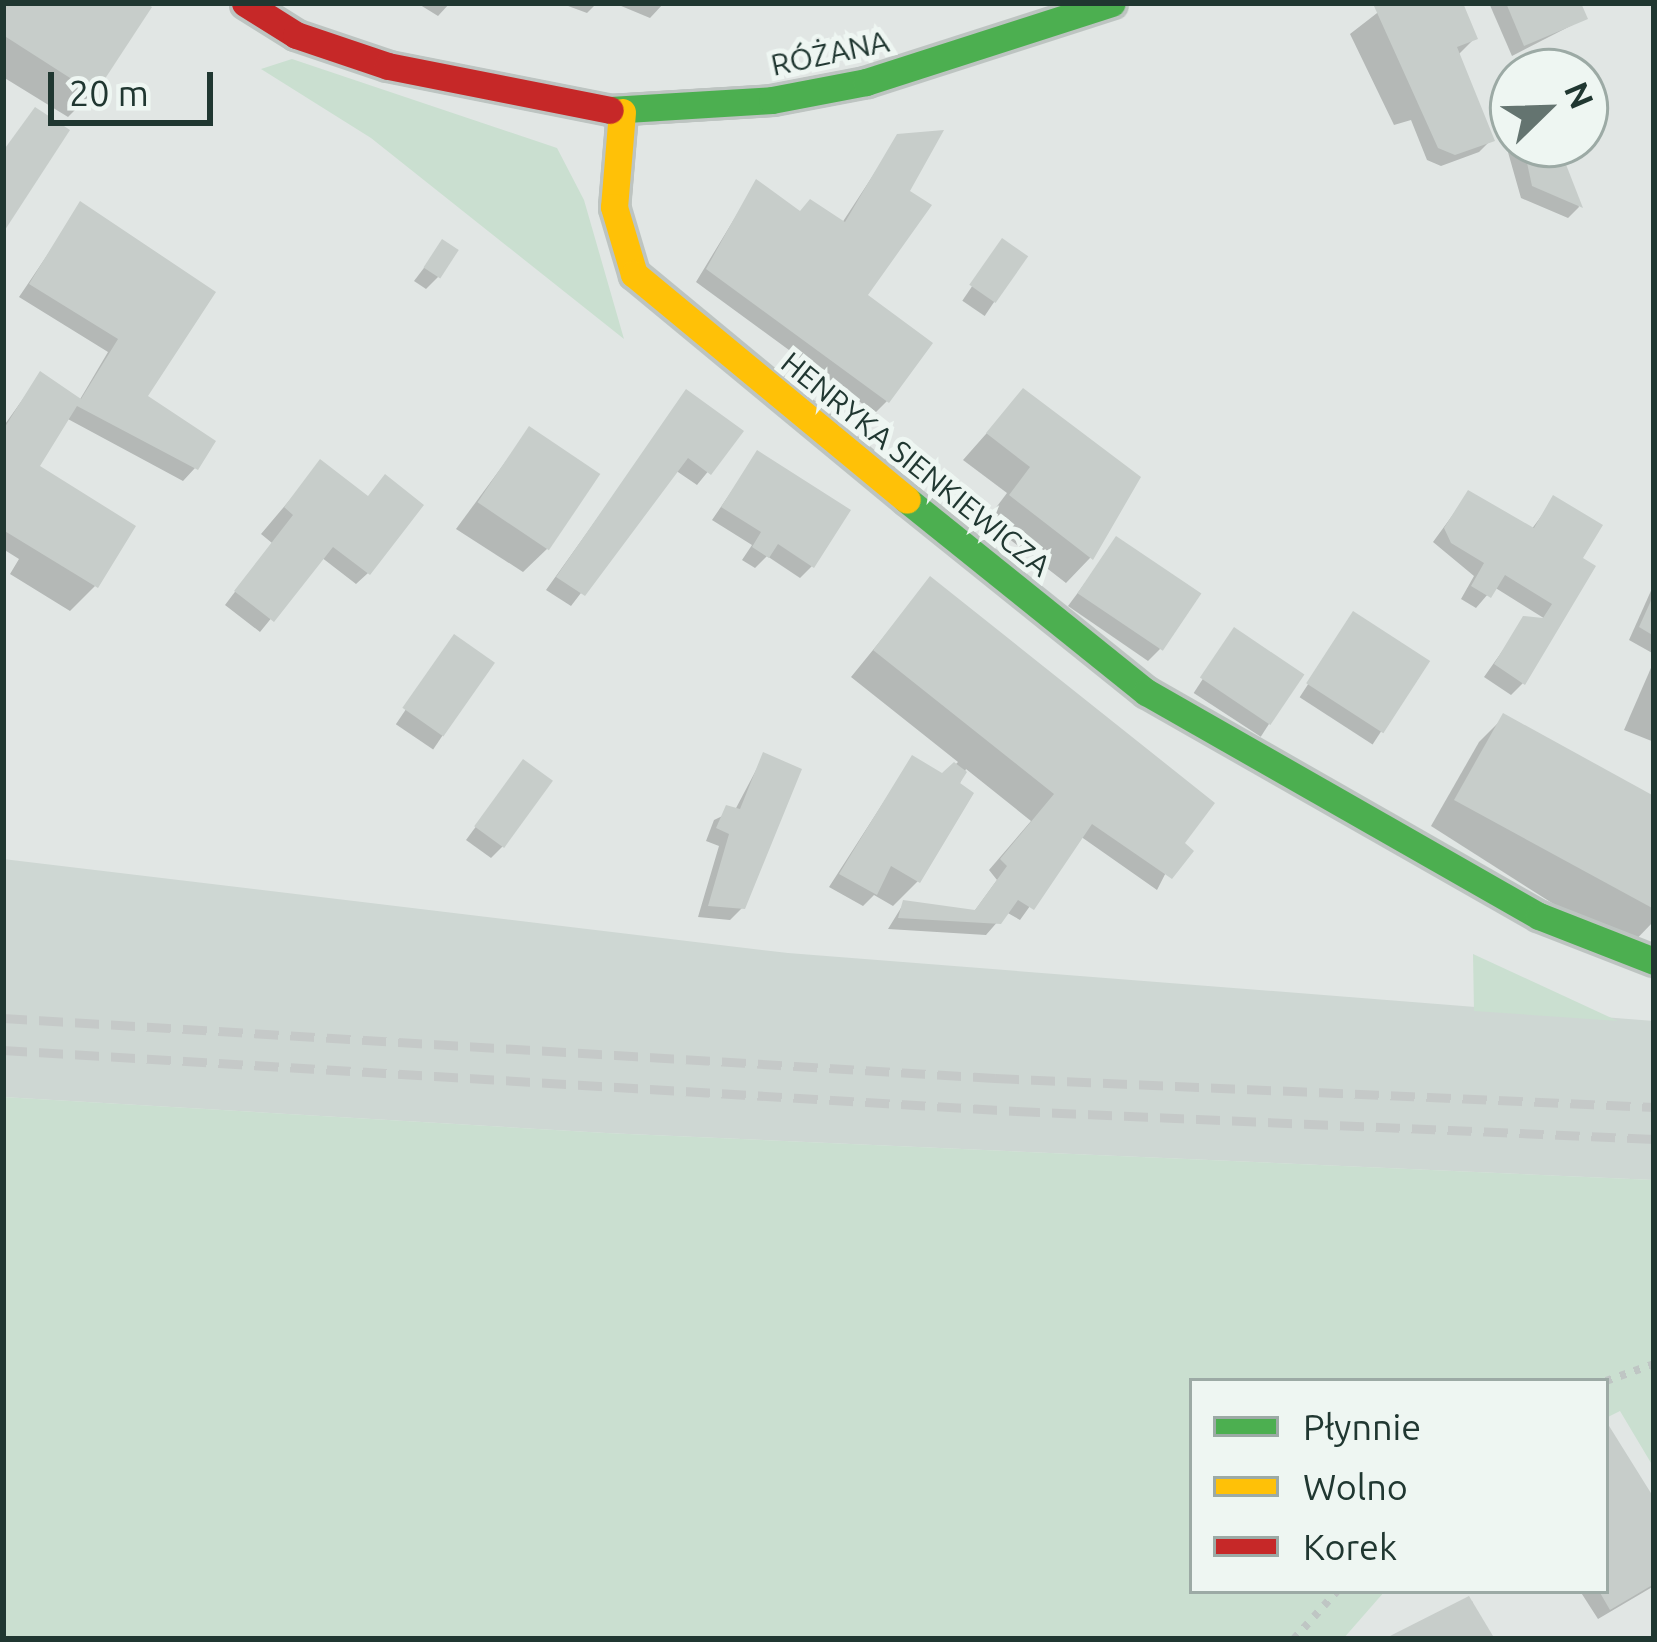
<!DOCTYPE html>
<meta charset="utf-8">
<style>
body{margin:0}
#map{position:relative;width:1657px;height:1642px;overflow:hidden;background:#e1e6e4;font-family:Ubuntu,sans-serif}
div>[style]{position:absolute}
.built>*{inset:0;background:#ced7d3}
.green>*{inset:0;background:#cadfd0}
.shadow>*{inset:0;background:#0003;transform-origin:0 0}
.building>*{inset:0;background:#c7cdca;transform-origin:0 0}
.path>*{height:8px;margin-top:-4px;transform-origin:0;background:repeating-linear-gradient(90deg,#bfc6c4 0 6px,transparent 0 15px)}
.roads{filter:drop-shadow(3px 0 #bdc4c1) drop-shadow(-3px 0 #bdc4c1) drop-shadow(0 3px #bdc4c1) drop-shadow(0 -3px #bdc4c1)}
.fast>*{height:27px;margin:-13.5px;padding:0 13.5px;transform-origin:13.5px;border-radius:13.5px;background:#4caf50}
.slow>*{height:27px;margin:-13.5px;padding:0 13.5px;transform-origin:13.5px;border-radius:13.5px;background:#ffc107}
.jam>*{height:27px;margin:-13.5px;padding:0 13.5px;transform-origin:13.5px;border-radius:13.5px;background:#c62828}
.rail>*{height:9px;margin-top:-4.5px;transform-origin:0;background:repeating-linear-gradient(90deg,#c5c9c8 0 24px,transparent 0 36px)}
span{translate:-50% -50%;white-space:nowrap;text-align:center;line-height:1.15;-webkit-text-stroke:10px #eef6f2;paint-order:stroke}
.street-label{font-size:30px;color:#203731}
.frame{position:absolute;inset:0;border:6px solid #203731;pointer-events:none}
.legend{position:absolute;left:1189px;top:1378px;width:420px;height:216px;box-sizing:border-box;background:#eef6f2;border:3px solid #9caaa5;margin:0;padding:15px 21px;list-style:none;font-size:36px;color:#203731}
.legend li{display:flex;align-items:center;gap:24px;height:60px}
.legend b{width:60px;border:3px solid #9caaa5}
.north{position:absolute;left:1489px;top:48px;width:120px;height:120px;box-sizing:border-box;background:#eef6f2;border:3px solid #9caaa5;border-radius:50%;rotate:67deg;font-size:33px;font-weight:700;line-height:48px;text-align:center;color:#203731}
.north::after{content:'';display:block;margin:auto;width:42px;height:54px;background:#647470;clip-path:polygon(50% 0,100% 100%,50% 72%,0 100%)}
.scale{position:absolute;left:48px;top:72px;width:165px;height:54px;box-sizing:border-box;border:6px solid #203731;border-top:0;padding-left:15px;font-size:36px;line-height:42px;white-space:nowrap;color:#203731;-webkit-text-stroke:9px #eef6f2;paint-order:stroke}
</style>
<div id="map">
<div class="built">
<div style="clip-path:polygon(3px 859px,788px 953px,1654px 1021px,1654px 1180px,606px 1133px,3px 1097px)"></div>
</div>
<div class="green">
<div style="clip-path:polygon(292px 59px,557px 148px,584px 200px,624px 339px,371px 138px,261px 69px)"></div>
<div style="clip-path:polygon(1473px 954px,1618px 1021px,1474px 1011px)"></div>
<div style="clip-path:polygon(3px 1097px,606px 1133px,1654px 1180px,1654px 1468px,1620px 1411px,1606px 1418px,1606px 1381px,1192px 1381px,1192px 1591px,1385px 1591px,1343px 1639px,3px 1639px)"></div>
</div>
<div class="shadow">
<div style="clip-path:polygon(3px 3px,140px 3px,93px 92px,68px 117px,3px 77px)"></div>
<div style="clip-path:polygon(417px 3px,450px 3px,438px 16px)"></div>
<div style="clip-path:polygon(560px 3px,597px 3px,587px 13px)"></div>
<div style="clip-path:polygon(614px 3px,664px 3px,650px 18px)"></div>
<div style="clip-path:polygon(1390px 3px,1459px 3px,1474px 39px,1457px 56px,1491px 140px,1479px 152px,1441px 166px,1427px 160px,1411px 120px,1394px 125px,1350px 34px)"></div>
<div style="clip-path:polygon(1489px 3px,1578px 3px,1584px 19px,1512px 56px)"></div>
<div style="clip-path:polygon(1513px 120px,1513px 144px,1555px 144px,1579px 207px,1568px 218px,1521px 198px,1502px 131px)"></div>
<div style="clip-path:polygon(898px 137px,864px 295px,887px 401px,875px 413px,696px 282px,756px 183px,799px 214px,842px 223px)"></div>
<div style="clip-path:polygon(81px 205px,144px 397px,195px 468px,183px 481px,66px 418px,35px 466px,95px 586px,70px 611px,10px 574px,19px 559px,3px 549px,3px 427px,40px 375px,79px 401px,108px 352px,19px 297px)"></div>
<div style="left:1002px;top:242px;width:27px;height:71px;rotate:34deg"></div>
<div style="clip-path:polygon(443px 243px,438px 277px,426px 289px,414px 281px)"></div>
<div style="clip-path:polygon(1023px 392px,1137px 478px,1090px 558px,1066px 583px,986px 521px,1007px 493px,963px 460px)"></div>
<div style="clip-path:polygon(687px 393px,740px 432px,697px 485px,675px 470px,571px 606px,546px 590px)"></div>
<div style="clip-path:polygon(529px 430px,549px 547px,523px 572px,456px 529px)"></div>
<div style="clip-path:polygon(757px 454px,812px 566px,800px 578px,767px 556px,755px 568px,742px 560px,752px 545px,712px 520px)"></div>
<div style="clip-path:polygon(321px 463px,367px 499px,368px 573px,356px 584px,321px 557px,260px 632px,225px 605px,272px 543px,261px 534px)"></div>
<div style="clip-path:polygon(1468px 494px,1531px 530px,1554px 499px,1579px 559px,1523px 683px,1511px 695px,1484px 677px,1525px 619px,1550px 622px,1494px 587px,1476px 608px,1461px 599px,1474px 576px,1433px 542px)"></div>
<div style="clip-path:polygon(1117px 540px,1160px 649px,1148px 661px,1068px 606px)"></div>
<div style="clip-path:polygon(930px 580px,1181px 843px,1157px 890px,1080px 836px,1020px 920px,1006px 912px,986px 935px,888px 929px,904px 903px,973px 913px,997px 880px,989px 870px,1031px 821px,966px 769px,918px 881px,893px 906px,874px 895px,863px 906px,829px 887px,912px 758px,932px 788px,958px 762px,851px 677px)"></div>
<div style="clip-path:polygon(1654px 584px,1654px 654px,1629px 640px)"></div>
<div style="left:1353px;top:615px;width:87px;height:98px;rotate:33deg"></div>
<div style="left:1234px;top:631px;width:80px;height:74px;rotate:33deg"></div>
<div style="left:454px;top:638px;width:45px;height:104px;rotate:34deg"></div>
<div style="clip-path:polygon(1654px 661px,1654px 742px,1624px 730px)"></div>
<div style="clip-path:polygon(1504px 717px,1654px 799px,1654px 921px,1626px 950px,1431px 826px,1479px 742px)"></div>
<div style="clip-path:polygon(764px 755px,742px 908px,730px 920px,698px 917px,719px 846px,706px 841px,714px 820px,735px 810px)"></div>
<div style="clip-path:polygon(523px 763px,503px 846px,491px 858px,466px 840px)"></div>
<div style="clip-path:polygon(1606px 1426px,1654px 1504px,1654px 1586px,1598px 1619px,1580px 1591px,1606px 1591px)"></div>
<div style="clip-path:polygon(1472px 1601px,1486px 1639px,1391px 1639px,1457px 1605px)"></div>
</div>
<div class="building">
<div style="clip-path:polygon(3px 3px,145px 3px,152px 7px,95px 94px,3px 35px)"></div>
<div style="clip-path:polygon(1463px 3px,1478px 39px,1457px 47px,1495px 141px,1455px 155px,1438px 148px,1374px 6px)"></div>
<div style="clip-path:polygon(1506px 3px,1581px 3px,1588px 19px,1524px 46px)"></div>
<div style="clip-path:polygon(35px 107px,70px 130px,3px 233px,3px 151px)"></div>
<div style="clip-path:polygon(944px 130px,910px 191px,932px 205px,868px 295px,933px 343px,889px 403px,706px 269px,756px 179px,800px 211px,810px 199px,845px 222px,897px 134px)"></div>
<div style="clip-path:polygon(1523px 144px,1558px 144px,1583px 208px,1532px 186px)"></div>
<div style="clip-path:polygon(80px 201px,216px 292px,148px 396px,216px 441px,198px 470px,77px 406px,40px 466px,136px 526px,98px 588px,3px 530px,3px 430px,40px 371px,81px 399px,118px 339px,29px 284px)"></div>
<div style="left:1002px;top:238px;width:32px;height:57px;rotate:35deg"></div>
<div style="left:442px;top:239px;width:20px;height:34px;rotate:33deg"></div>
<div style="clip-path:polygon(1023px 388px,1141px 477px,1093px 560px,1009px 495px,1030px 467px,986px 433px)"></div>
<div style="clip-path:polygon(686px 389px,744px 431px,711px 475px,688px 458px,585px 596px,556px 577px)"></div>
<div style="left:529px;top:426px;width:86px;height:92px;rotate:34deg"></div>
<div style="clip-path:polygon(757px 450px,851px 510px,814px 568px,778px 544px,769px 558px,752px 547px,761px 532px,721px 507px)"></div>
<div style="clip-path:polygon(320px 459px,368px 496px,385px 474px,424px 505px,370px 575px,333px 547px,274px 622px,234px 591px,293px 515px,284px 507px)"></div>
<div style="clip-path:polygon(1468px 490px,1534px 528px,1553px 495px,1603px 525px,1583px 558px,1596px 566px,1525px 685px,1494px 664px,1523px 616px,1543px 618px,1552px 604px,1505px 575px,1491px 598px,1471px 586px,1484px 563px,1451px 543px,1444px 528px)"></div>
<div style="left:1116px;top:536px;width:103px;height:69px;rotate:34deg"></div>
<div style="clip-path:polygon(930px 576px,1215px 803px,1185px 843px,1194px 851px,1172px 879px,1092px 824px,1034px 910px,1018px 900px,1001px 924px,898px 918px,903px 900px,975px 910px,1007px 866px,1000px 859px,1054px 794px,873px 650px)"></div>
<div style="clip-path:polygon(1654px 594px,1654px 636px,1639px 627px)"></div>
<div style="left:1353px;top:611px;width:92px;height:86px;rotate:33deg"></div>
<div style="left:1234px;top:627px;width:85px;height:61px;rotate:34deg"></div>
<div style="left:454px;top:634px;width:50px;height:90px;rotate:35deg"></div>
<div style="clip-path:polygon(1503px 713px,1654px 796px,1654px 909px,1454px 800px)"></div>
<div style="clip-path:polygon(763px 752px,802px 769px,745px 909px,708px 906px,729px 834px,716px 828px,726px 805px,740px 809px)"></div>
<div style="clip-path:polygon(912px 755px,942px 773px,954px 762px,967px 772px,960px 783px,974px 793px,920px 883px,891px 866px,877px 895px,839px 874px)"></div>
<div style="left:523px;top:759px;width:37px;height:83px;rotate:36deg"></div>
<div style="clip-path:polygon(1606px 1421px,1654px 1498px,1654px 1584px,1610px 1610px,1599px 1591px,1606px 1591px)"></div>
<div style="clip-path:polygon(1469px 1596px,1493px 1636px,1384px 1639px)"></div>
</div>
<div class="path">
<div style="left:1606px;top:1381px;width:51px;rotate:-19.5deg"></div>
<div style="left:1294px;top:1639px;width:64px;rotate:-48.1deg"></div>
</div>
<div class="roads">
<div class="fast">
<div style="left:610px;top:110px;width:162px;rotate:-3.5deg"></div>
<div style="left:772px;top:100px;width:96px;rotate:-10.8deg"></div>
<div style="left:866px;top:82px;width:258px;rotate:-17.8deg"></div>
<div style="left:907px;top:500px;width:307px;rotate:38.8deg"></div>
<div style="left:1146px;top:692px;width:452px;rotate:29.7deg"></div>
<div style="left:1539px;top:916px;width:123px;rotate:21.4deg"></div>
</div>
<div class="slow">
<div style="left:622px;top:112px;width:95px;rotate:94.8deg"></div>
<div style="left:614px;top:207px;width:70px;rotate:73.4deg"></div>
<div style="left:634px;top:274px;width:354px;rotate:39.6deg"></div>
</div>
<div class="jam">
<div style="left:245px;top:3px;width:60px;rotate:32.1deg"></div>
<div style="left:296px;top:35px;width:97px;rotate:18.6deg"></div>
<div style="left:388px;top:66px;width:226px;rotate:11.2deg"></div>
</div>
</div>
<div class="rail">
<div style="left:3px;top:1018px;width:994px;rotate:3.46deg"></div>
<div style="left:995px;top:1078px;width:660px;rotate:2.52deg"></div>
<div style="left:3px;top:1050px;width:1015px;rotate:3.45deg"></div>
<div style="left:1016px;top:1111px;width:639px;rotate:2.51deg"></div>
</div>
<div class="street-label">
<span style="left:830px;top:53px;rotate:-12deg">RÓŻANA</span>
<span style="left:916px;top:464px;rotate:39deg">HENRYKA SIENKIEWICZA</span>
</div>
<div class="frame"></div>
<ul class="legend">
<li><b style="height:15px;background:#4caf50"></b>Płynnie</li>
<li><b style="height:15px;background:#ffc107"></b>Wolno</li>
<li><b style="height:15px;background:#c62828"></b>Korek</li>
</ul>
<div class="north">N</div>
<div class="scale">20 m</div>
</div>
